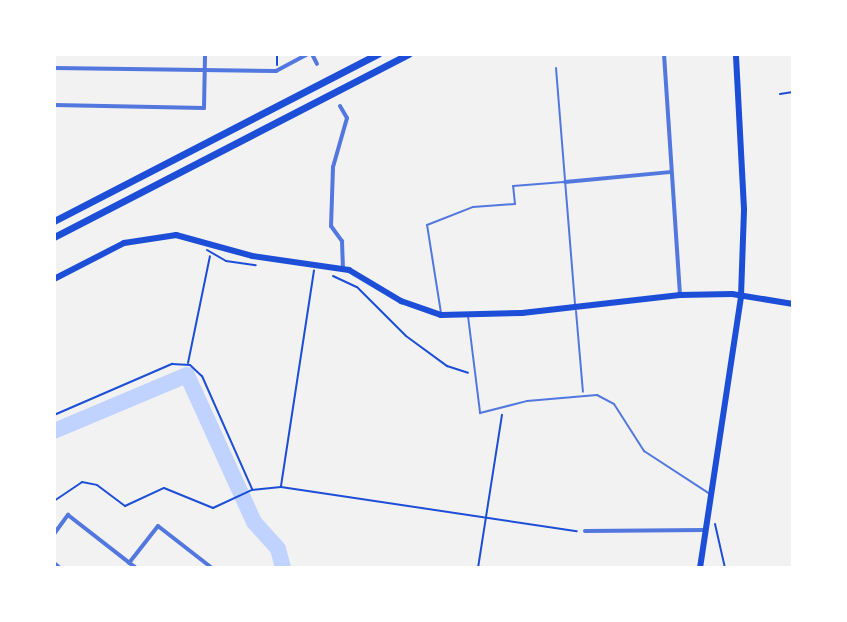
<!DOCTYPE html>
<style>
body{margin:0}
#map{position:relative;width:847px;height:622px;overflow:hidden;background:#f2f2f2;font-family:"DejaVu Sans",sans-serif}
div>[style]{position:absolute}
.river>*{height:16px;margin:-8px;padding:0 8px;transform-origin:8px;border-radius:8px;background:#bfd3fe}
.path>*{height:2px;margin:-1px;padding:0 1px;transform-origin:1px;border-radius:1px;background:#1d4ed8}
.service>*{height:2px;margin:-1px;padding:0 1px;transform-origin:1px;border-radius:1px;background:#5277de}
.minor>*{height:4px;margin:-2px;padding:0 2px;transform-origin:2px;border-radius:2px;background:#5277de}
.primary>*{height:6px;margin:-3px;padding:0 3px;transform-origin:3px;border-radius:3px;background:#1d4ed8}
.motorway>*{height:7px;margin:-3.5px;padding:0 3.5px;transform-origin:3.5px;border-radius:3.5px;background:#1d4ed8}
span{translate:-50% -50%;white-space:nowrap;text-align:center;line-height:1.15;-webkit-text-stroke:6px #fff;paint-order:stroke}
.frame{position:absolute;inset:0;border:56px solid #fff;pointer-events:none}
</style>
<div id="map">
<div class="river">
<div style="left:54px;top:431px;width:144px;rotate:-22.8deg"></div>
<div style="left:187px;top:375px;width:162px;rotate:65.5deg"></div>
<div style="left:254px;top:522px;width:36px;rotate:48deg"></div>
<div style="left:278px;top:549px;width:20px;rotate:75deg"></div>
</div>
<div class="path">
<div style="left:277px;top:65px;width:11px;rotate:-90deg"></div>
<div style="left:780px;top:94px;width:13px;rotate:-9deg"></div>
<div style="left:207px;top:250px;width:22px;rotate:30deg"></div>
<div style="left:226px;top:261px;width:30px;rotate:8deg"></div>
<div style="left:333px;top:276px;width:26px;rotate:25deg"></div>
<div style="left:357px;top:287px;width:69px;rotate:45deg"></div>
<div style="left:406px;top:336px;width:51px;rotate:36.2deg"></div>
<div style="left:447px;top:366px;width:22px;rotate:18deg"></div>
<div style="left:188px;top:363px;width:109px;rotate:-78.4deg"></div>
<div style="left:54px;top:415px;width:129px;rotate:-23.4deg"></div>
<div style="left:172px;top:364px;width:18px;rotate:3deg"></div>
<div style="left:190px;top:365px;width:16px;rotate:43deg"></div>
<div style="left:202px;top:376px;width:124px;rotate:66.1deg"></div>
<div style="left:281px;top:486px;width:218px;rotate:-81.3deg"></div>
<div style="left:54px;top:501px;width:34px;rotate:-34deg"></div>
<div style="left:82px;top:482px;width:15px;rotate:11deg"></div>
<div style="left:97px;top:485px;width:35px;rotate:37deg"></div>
<div style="left:125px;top:506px;width:43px;rotate:-24.8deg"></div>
<div style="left:164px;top:488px;width:53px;rotate:22.2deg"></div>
<div style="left:213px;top:508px;width:43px;rotate:-24.8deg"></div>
<div style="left:252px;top:490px;width:29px;rotate:-6deg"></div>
<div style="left:281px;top:487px;width:299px;rotate:8.5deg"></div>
<div style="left:715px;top:524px;width:45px;rotate:77.2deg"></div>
<div style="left:478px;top:568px;width:155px;rotate:-81.1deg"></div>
</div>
<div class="service">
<div style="left:556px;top:68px;width:237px;rotate:85.4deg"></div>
<div style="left:576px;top:311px;width:81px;rotate:85.1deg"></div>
<div style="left:441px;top:313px;width:89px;rotate:-99deg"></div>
<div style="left:427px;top:225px;width:49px;rotate:-21.4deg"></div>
<div style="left:473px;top:207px;width:42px;rotate:-4.1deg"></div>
<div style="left:515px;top:204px;width:18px;rotate:-96deg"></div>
<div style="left:513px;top:186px;width:51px;rotate:-4.5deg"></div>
<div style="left:468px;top:316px;width:98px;rotate:82.9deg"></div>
<div style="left:480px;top:413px;width:49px;rotate:-14.3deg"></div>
<div style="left:527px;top:401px;width:70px;rotate:-4.9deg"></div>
<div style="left:597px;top:395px;width:19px;rotate:28deg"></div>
<div style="left:614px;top:404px;width:56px;rotate:57.4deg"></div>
<div style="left:644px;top:451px;width:79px;rotate:33.1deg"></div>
</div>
<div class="minor">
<div style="left:312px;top:54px;width:11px;rotate:63deg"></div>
<div style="left:664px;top:54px;width:242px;rotate:86.2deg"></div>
<div style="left:54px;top:68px;width:222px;rotate:0.8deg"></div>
<div style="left:276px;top:71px;width:36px;rotate:-28deg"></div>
<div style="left:54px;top:105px;width:150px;rotate:1.1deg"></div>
<div style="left:204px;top:108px;width:54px;rotate:-88.9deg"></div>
<div style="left:340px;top:106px;width:14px;rotate:60deg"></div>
<div style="left:347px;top:118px;width:51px;rotate:105.9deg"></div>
<div style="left:333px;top:167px;width:59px;rotate:91.9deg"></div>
<div style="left:331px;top:226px;width:19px;rotate:54deg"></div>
<div style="left:342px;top:241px;width:28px;rotate:88deg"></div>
<div style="left:565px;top:182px;width:105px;rotate:-5.4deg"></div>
<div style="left:585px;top:531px;width:120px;rotate:-0.5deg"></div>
<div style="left:54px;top:534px;width:24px;rotate:-54deg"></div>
<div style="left:68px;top:515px;width:86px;rotate:37.9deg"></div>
<div style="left:54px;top:563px;width:8px;rotate:40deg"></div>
<div style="left:129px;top:563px;width:47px;rotate:-51.9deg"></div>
<div style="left:158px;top:526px;width:68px;rotate:37.9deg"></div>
</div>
<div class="primary">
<div style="left:54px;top:279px;width:79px;rotate:-27.2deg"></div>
<div style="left:124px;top:243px;width:53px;rotate:-8.7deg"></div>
<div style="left:176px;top:235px;width:79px;rotate:15.4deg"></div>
<div style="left:252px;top:256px;width:98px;rotate:8.2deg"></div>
<div style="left:349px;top:270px;width:61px;rotate:30.8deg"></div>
<div style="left:401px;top:301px;width:42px;rotate:19.3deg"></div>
<div style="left:441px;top:315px;width:81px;rotate:-1.4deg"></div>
<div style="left:522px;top:313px;width:159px;rotate:-6.5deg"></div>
<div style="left:680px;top:295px;width:52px;rotate:-1.1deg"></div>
<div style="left:732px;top:294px;width:62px;rotate:9.3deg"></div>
<div style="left:700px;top:568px;width:275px;rotate:-81.4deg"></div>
<div style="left:741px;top:296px;width:87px;rotate:-88deg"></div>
<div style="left:744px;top:209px;width:155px;rotate:-93deg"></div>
</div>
<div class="motorway">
<div style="left:54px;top:221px;width:365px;rotate:-27.3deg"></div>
<div style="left:54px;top:237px;width:399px;rotate:-27.3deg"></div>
</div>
<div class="frame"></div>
</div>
